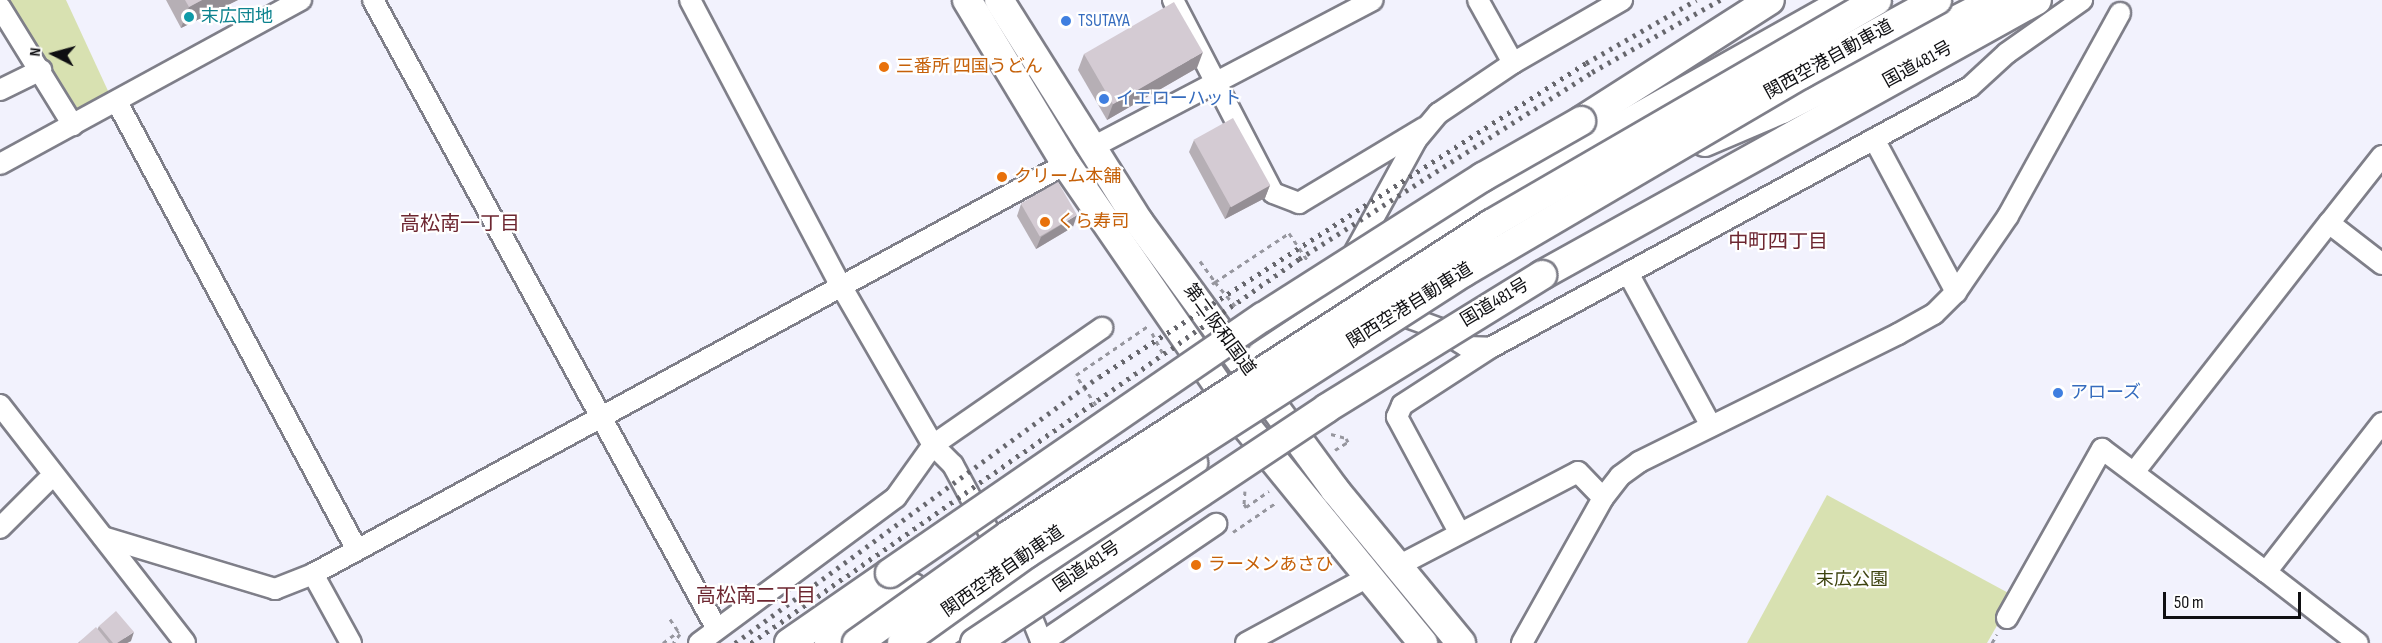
<!DOCTYPE html>
<meta charset="utf-8">
<style>
body{margin:0}
#map{position:relative;width:2382px;height:643px;overflow:hidden;background:#f2f2fd;font-family:"Sofia Sans Condensed","Noto Sans JP",sans-serif}
div>[style]{position:absolute}
.green>*{inset:0;background:#d8e1b1}
.path>*{height:3px;margin-top:-1.5px;transform-origin:0;background:repeating-linear-gradient(90deg,#96969e 0 4.5px,transparent 0 9px)}
.roads{filter:drop-shadow(2px 0 #7f7f89) drop-shadow(-2px 0 #7f7f89) drop-shadow(0 2px #7f7f89) drop-shadow(0 -2px #7f7f89)}
.minor>*{height:20px;margin:-10px;padding:0 10px;transform-origin:10px;border-radius:10px;background:#fff}
.highway>*{height:28px;margin:-14px;padding:0 14px;transform-origin:14px;border-radius:14px;background:#fff}
.rail>*{height:4.5px;margin-top:-2.25px;transform-origin:0;background:repeating-linear-gradient(90deg,#66666c 0 3px,transparent 0 9px)}
.path-bridge>*{height:3px;margin-top:-1.5px;transform-origin:0;background:repeating-linear-gradient(90deg,#96969e 0 4.5px,transparent 0 9px)}
.bridges{filter:drop-shadow(2px 0 #7f7f89) drop-shadow(-2px 0 #7f7f89) drop-shadow(0 2px #7f7f89) drop-shadow(0 -2px #7f7f89)}
.highway-bridge>*{height:28px;margin:-14px;padding:0 14px;transform-origin:14px;border-radius:14px;background:#fff}
.wall>*{inset:0;background:#b6afb5}
.shaded-wall>*{inset:0;background:#948e94}
.building>*{inset:0;background:#d4cbd3;transform-origin:0 0}
.dots>*{width:16px;height:16px;translate:-50% -50%;box-sizing:border-box;border:3px solid #fff;border-radius:50%}
span{translate:-50% -50%;white-space:nowrap;text-align:center;line-height:1.15;-webkit-text-stroke:4.5px #fff;paint-order:stroke}
.culture-label{font-size:18px;color:#0d838f}
.left{translate:0 -50%;text-align:left}
.shop-label{font-size:18px;color:#366cbe}
.street-label{font-size:18px;color:#0f0f12}
.food-label{font-size:18px;color:#c56008}
.park-label{font-size:18px;color:#3d430f}
.neighbourhood-label{font-size:20px;color:#6d2630}
.north{position:absolute;left:24px;top:24px;width:60px;height:60px;-webkit-text-stroke:4px #fff;paint-order:stroke;rotate:276deg;font-size:16px;font-weight:700;line-height:24px;text-align:center;color:#0f0f12}
.north::after{content:'';display:block;margin:auto;width:21px;height:27px;background:#0f0f12;clip-path:polygon(50% 0,100% 100%,50% 72%,0 100%)}
.scale{position:absolute;left:2163px;top:592px;width:138px;height:27px;box-sizing:border-box;border:3px solid #0f0f12;border-top:0;padding-left:8px;font-size:18px;line-height:21px;white-space:nowrap;color:#0f0f12;-webkit-text-stroke:4px #fff;paint-order:stroke}
</style>
<div id="map">
<div class="green">
<div style="clip-path:polygon(9px 0,66px 0,109px 93px,79px 111px)"></div>
<div style="clip-path:polygon(1827px 495px,2014px 596px,1987px 643px,1747px 643px)"></div>
</div>
<div class="path">
<div style="left:1200px;top:261px;width:26px;rotate:54deg"></div>
<div style="left:1215px;top:282px;width:89px;rotate:-33.5deg"></div>
<div style="left:1289px;top:233px;width:34px;rotate:56deg"></div>
<div style="left:1212px;top:284px;width:4px;rotate:-34deg"></div>
<div style="left:1215px;top:282px;width:34px;rotate:50deg"></div>
<div style="left:1152px;top:333px;width:26px;rotate:62deg"></div>
<div style="left:1096px;top:405px;width:36px;rotate:-124deg"></div>
<div style="left:1076px;top:375px;width:87px;rotate:-34.2deg"></div>
<div style="left:1335px;top:450px;width:15px;rotate:-32deg"></div>
<div style="left:1348px;top:442px;width:4px;rotate:-117deg"></div>
<div style="left:1244px;top:504px;width:4px;rotate:56deg"></div>
<div style="left:1246px;top:507px;width:28px;rotate:-35deg"></div>
<div style="left:1233px;top:532px;width:53px;rotate:-34.3deg"></div>
<div style="left:670px;top:619px;width:18px;rotate:56deg"></div>
<div style="left:680px;top:634px;width:11px;rotate:128deg"></div>
<div style="left:663px;top:643px;width:20px;rotate:-37deg"></div>
<div style="left:1992px;top:643px;width:10px;rotate:-61deg"></div>
</div>
<div class="roads">
<div class="minor">
<div style="left:373px;top:0;width:717px;rotate:61.33deg"></div>
<div style="left:690px;top:0;width:321px;rotate:62.2deg"></div>
<div style="left:840px;top:284px;width:186px;rotate:60deg"></div>
<div style="left:933px;top:445px;width:28px;rotate:45deg"></div>
<div style="left:953px;top:465px;width:101px;rotate:61.7deg"></div>
<div style="left:1173px;top:0;width:217px;rotate:62.6deg"></div>
<div style="left:1273px;top:193px;width:28px;rotate:21deg"></div>
<div style="left:1299px;top:203px;width:146px;rotate:-31deg"></div>
<div style="left:1478px;top:0;width:72px;rotate:60.9deg"></div>
<div style="left:0;top:7px;width:139px;rotate:58.3deg"></div>
<div style="left:0;top:90px;width:46px;rotate:-26deg"></div>
<div style="left:117px;top:102px;width:508px;rotate:61.82deg"></div>
<div style="left:1874px;top:139px;width:174px;rotate:61.8deg"></div>
<div style="left:1091px;top:148px;width:318px;rotate:-27.7deg"></div>
<div style="left:2382px;top:156px;width:85px;rotate:128.3deg"></div>
<div style="left:2329px;top:223px;width:67px;rotate:37.7deg"></div>
<div style="left:0;top:164px;width:343px;rotate:-28.6deg"></div>
<div style="left:1628px;top:273px;width:174px;rotate:61.5deg"></div>
<div style="left:1322px;top:312px;width:196px;rotate:-61.3deg"></div>
<div style="left:1416px;top:140px;width:35px;rotate:-50deg"></div>
<div style="left:1439px;top:113px;width:89px;rotate:-34deg"></div>
<div style="left:1513px;top:63px;width:126px;rotate:-30deg"></div>
<div style="left:1410px;top:318px;width:29px;rotate:20deg"></div>
<div style="left:1437px;top:328px;width:36px;rotate:32deg"></div>
<div style="left:1467px;top:347px;width:23px;rotate:2deg"></div>
<div style="left:1490px;top:348px;width:546px;rotate:-28.54deg"></div>
<div style="left:1970px;top:87px;width:50px;rotate:-42.6deg"></div>
<div style="left:2007px;top:53px;width:92px;rotate:-35.2deg"></div>
<div style="left:0;top:405px;width:301px;rotate:52.1deg"></div>
<div style="left:2135px;top:471px;width:315px;rotate:-52deg"></div>
<div style="left:0;top:528px;width:66px;rotate:-45deg"></div>
<div style="left:1459px;top:532px;width:131px;rotate:-118.3deg"></div>
<div style="left:1397px;top:417px;width:13px;rotate:-67deg"></div>
<div style="left:1402px;top:405px;width:105px;rotate:-32.9deg"></div>
<div style="left:103px;top:537px;width:180px;rotate:16.8deg"></div>
<div style="left:275px;top:589px;width:41px;rotate:-21.5deg"></div>
<div style="left:1396px;top:567px;width:205px;rotate:-27.6deg"></div>
<div style="left:1578px;top:472px;width:36px;rotate:46deg"></div>
<div style="left:2266px;top:572px;width:116px;rotate:37.7deg"></div>
<div style="left:1023px;top:596px;width:51px;rotate:68deg"></div>
<div style="left:2007px;top:618px;width:194px;rotate:-60.7deg"></div>
<div style="left:2102px;top:449px;width:205px;rotate:36.9deg"></div>
<div style="left:2266px;top:572px;width:189px;rotate:-52.1deg"></div>
<div style="left:351px;top:643px;width:79px;rotate:-118.8deg"></div>
<div style="left:313px;top:574px;width:857px;rotate:-28.57deg"></div>
<div style="left:699px;top:643px;width:245px;rotate:-36.5deg"></div>
<div style="left:896px;top:497px;width:64px;rotate:-54.6deg"></div>
<div style="left:933px;top:445px;width:206px;rotate:-34.7deg"></div>
<div style="left:1041px;top:643px;width:212px;rotate:-34.2deg"></div>
<div style="left:1246px;top:643px;width:136px;rotate:-28.4deg"></div>
<div style="left:1522px;top:643px;width:166px;rotate:-60.8deg"></div>
<div style="left:1603px;top:498px;width:28px;rotate:-52deg"></div>
<div style="left:1620px;top:476px;width:24px;rotate:-36deg"></div>
<div style="left:1639px;top:462px;width:289px;rotate:-26.3deg"></div>
<div style="left:1898px;top:334px;width:41px;rotate:-29.1deg"></div>
<div style="left:1934px;top:314px;width:31px;rotate:-45deg"></div>
<div style="left:1956px;top:292px;width:92px;rotate:-55.6deg"></div>
<div style="left:2008px;top:216px;width:232px;rotate:-61.1deg"></div>
</div>
<div class="highway">
<div style="left:967px;top:0;width:192px;rotate:58.9deg"></div>
<div style="left:1066px;top:164px;width:318px;rotate:55.5deg"></div>
<div style="left:1246px;top:426px;width:280px;rotate:50.8deg"></div>
<div style="left:999px;top:0;width:262px;rotate:57.8deg"></div>
<div style="left:1139px;top:222px;width:332px;rotate:53.8deg"></div>
<div style="left:1335px;top:490px;width:198px;rotate:50.5deg"></div>
<div style="left:1581px;top:121px;width:224px;rotate:-32.6deg"></div>
<div style="left:1705px;top:142px;width:84px;rotate:-23.2deg"></div>
<div style="left:1782px;top:109px;width:240px;rotate:-27deg"></div>
<div style="left:1542px;top:275px;width:566px;rotate:-29.05deg"></div>
<div style="left:1261px;top:356px;width:304px;rotate:-33.7deg"></div>
<div style="left:1514px;top:187px;width:382px;rotate:-29.3deg"></div>
<div style="left:789px;top:643px;width:123px;rotate:-34.7deg"></div>
<div style="left:829px;top:643px;width:100px;rotate:-33.5deg"></div>
<div style="left:930px;top:643px;width:319px;rotate:-34.4deg"></div>
</div>
</div>
<div class="rail">
<div style="left:735px;top:643px;width:451px;rotate:-36.2deg"></div>
<div style="left:1099px;top:377px;width:579px;rotate:-32.81deg"></div>
<div style="left:1586px;top:63px;width:127px;rotate:-29.8deg"></div>
<div style="left:751px;top:643px;width:669px;rotate:-35.02deg"></div>
<div style="left:1299px;top:259px;width:348px;rotate:-32.5deg"></div>
<div style="left:1592px;top:72px;width:147px;rotate:-29.4deg"></div>
</div>
<div class="path-bridge">
<div style="left:1331px;top:434px;width:16px;rotate:15deg"></div>
<div style="left:1244px;top:504px;width:13px;rotate:-86deg"></div>
</div>
<div class="bridges">
<div class="highway-bridge">
<div style="left:890px;top:573px;width:452px;rotate:-34.5deg"></div>
<div style="left:1263px;top:317px;width:261px;rotate:-32.5deg"></div>
<div style="left:1483px;top:177px;width:113px;rotate:-29.7deg"></div>
<div style="left:857px;top:643px;width:186px;rotate:-35.4deg"></div>
<div style="left:1009px;top:535px;width:574px;rotate:-32.83deg"></div>
<div style="left:1491px;top:224px;width:446px;rotate:-30.1deg"></div>
<div style="left:902px;top:643px;width:153px;rotate:-35.7deg"></div>
<div style="left:1026px;top:554px;width:521px;rotate:-32.77deg"></div>
<div style="left:1464px;top:272px;width:392px;rotate:-30.4deg"></div>
<div style="left:1802px;top:74px;width:154px;rotate:-28.7deg"></div>
<div style="left:975px;top:643px;width:423px;rotate:-33.7deg"></div>
<div style="left:1327px;top:408px;width:253px;rotate:-31.7deg"></div>
</div>
</div>
<div class="wall">
<div style="clip-path:polygon(166px 0,238px 0,181px 28px)"></div>
<div style="clip-path:polygon(1084px 54px,1197px 68px,1107px 120px,1078px 70px)"></div>
<div style="clip-path:polygon(1194px 140px,1270px 185px,1265px 198px,1225px 219px,1189px 152px)"></div>
<div style="clip-path:polygon(1021px 204px,1073px 227px,1036px 249px,1017px 216px)"></div>
<div style="clip-path:polygon(99px 626px,131px 641px,127px 643px,78px 643px,79px 642px,97px 630px)"></div>
</div>
<div class="shaded-wall">
<div style="clip-path:polygon(202px 0,238px 0,181px 28px,189px 7px)"></div>
<div style="clip-path:polygon(1203px 52px,1197px 68px,1107px 120px,1113px 104px)"></div>
<div style="clip-path:polygon(1270px 185px,1265px 198px,1225px 219px,1230px 207px)"></div>
<div style="clip-path:polygon(1077px 215px,1073px 227px,1036px 249px,1041px 237px)"></div>
<div style="clip-path:polygon(134px 632px,131px 641px,127px 643px,117px 643px)"></div>
</div>
<div class="building">
<div style="clip-path:polygon(185px 0,202px 0,189px 7px)"></div>
<div style="left:1174px;top:2px;width:58px;height:104px;rotate:60deg"></div>
<div style="left:1233px;top:118px;width:77px;height:45px;rotate:61deg"></div>
<div style="left:1058px;top:182px;width:38px;height:43px;rotate:60deg"></div>
<div style="clip-path:polygon(116px 611px,134px 632px,117px 643px,113px 643px,99px 626px)"></div>
<div style="clip-path:polygon(96px 627px,109px 643px,80px 643px,79px 642px)"></div>
</div>
<div class="dots">
<div style="left:189px;top:17px;background:#0f9aa8"></div>
<div style="left:1066px;top:21px;background:#3f7fe0"></div>
<div style="left:884px;top:67px;background:#e8710a"></div>
<div style="left:1104px;top:99px;background:#3f7fe0"></div>
<div style="left:1002px;top:177px;background:#e8710a"></div>
<div style="left:1045px;top:222px;background:#e8710a"></div>
<div style="left:2058px;top:393px;background:#3f7fe0"></div>
<div style="left:1196px;top:565px;background:#e8710a"></div>
</div>
<div class="culture-label">
<span class="left" style="left:201px;top:17px">末広団地</span>
</div>
<div class="shop-label">
<span class="left" style="left:1078px;top:21px">TSUTAYA</span>
<span class="left" style="left:1116px;top:99px">イエローハット</span>
<span class="left" style="left:2070px;top:393px">アローズ</span>
</div>
<div class="street-label">
<span style="left:1829px;top:60px;rotate:-29deg">関西空港自動車道</span>
<span style="left:1918px;top:65px;rotate:-29deg">国道481号</span>
<span style="left:1495px;top:303px;rotate:-31deg">国道481号</span>
<span style="left:1410px;top:306px;rotate:-32deg">関西空港自動車道</span>
<span style="left:1219px;top:330px;rotate:54deg">第二阪和国道</span>
<span style="left:1087px;top:567px;rotate:-34deg">国道481号</span>
<span style="left:1003px;top:572px;rotate:-35deg">関西空港自動車道</span>
</div>
<div class="food-label">
<span class="left" style="left:896px;top:67px">三番所 四国うどん</span>
<span class="left" style="left:1014px;top:177px">クリーム本舗</span>
<span class="left" style="left:1057px;top:222px">くら寿司</span>
<span class="left" style="left:1208px;top:565px">ラーメンあさひ</span>
</div>
<div class="park-label">
<span style="left:1852px;top:580px">末広公園</span>
</div>
<div class="neighbourhood-label">
<span style="left:460px;top:224px">高松南一丁目</span>
<span style="left:1778px;top:242px">中町四丁目</span>
<span style="left:756px;top:596px">高松南二丁目</span>
</div>
<div class="north">N</div>
<div class="scale">50 m</div>
</div>
